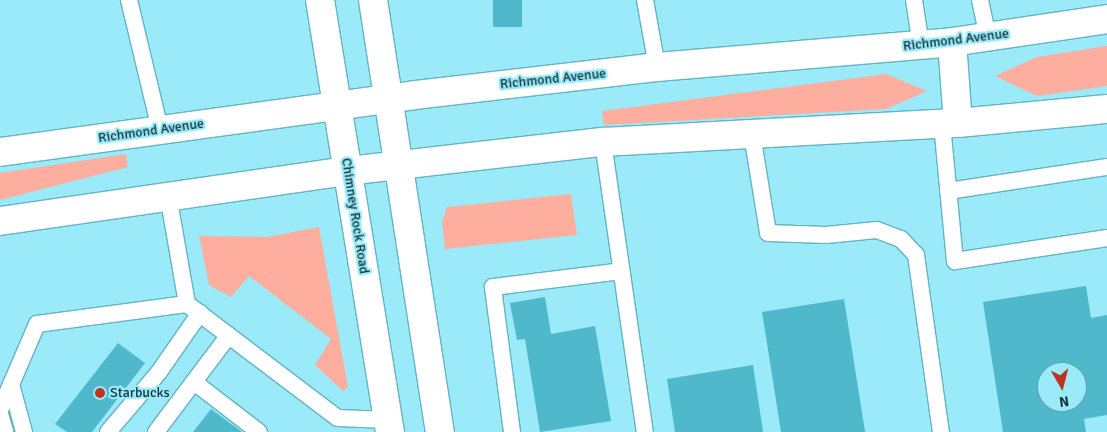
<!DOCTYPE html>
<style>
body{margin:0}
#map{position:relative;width:1107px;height:432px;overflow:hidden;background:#9aeafa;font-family:Signika,sans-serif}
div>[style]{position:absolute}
.green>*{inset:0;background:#fdae9f}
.building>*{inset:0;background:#50b8cb;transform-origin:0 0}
.roads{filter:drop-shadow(1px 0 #64b3c3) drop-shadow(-1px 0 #64b3c3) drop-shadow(0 1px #64b3c3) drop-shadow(0 -1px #64b3c3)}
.lane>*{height:16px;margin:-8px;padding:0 8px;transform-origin:8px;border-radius:8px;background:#fff}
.secondary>*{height:28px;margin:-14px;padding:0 14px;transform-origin:14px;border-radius:14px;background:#fff}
.dots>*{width:14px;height:14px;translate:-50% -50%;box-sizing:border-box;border:2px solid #9aeafa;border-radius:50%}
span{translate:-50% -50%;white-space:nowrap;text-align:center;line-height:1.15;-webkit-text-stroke:4.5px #9aeafa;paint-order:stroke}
.street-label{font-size:14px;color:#103238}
.poi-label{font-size:14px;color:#103238}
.left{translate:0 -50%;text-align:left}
.north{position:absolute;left:1037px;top:362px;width:50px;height:50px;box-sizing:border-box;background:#9aeafa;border:1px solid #63a0ac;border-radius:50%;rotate:172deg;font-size:14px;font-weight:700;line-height:20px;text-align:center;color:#103238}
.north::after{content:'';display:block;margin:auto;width:18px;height:22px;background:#bf331e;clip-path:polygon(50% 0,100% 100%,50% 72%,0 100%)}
</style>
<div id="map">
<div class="green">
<div style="clip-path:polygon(1107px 46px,1107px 86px,1037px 96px,995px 76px,1037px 57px)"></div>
<div style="clip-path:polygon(886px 74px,927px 91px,886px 109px,604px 125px,602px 111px)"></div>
<div style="clip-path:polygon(126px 154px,128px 167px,0 200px,0 173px)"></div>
<div style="clip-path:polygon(571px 194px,577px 235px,445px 249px,442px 223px,447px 207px)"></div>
<div style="clip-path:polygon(319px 227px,348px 387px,343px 391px,315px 365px,331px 339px,249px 276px,231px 297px,209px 285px,199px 236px,267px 237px)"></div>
</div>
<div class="building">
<div style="left:493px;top:0;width:29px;height:27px"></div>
<div style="clip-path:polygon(evenodd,1086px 286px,1091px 318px,1107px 315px,1107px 415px,1084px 419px,1086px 432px,1003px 432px,983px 302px,1086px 286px,1047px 372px,1077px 372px,1077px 402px,1047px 402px,1047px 372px)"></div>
<div style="clip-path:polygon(545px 297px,551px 334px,595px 326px,611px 421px,540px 432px,525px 339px,517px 340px,510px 303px)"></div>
<div style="left:844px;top:299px;width:135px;height:83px;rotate:81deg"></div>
<div style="clip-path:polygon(118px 343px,145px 363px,92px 432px,67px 432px,55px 424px)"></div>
<div style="clip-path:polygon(753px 365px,763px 432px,675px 432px,667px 379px)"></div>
<div style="clip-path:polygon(211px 409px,242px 432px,193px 432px)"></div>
</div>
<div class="roads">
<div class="lane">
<div style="left:129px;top:0;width:133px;rotate:76.5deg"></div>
<div style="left:645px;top:0;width:68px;rotate:79.8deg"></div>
<div style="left:914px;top:0;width:46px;rotate:81.2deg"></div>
<div style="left:980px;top:0;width:38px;rotate:78deg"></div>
<div style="left:942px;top:124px;width:138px;rotate:84.6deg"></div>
<div style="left:955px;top:261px;width:154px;rotate:-8.6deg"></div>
<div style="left:752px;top:134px;width:100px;rotate:80.8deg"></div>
<div style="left:768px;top:233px;width:58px;rotate:2deg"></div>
<div style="left:826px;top:235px;width:51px;rotate:-5.6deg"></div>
<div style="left:877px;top:230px;width:26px;rotate:21deg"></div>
<div style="left:901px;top:239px;width:22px;rotate:47deg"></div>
<div style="left:916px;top:255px;width:179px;rotate:82deg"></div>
<div style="left:603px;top:142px;width:293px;rotate:81.8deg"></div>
<div style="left:948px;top:191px;width:161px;rotate:-8.6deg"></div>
<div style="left:168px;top:195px;width:111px;rotate:80.1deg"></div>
<div style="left:187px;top:304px;width:189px;rotate:37.1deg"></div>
<div style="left:338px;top:418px;width:50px;rotate:2.3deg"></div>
<div style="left:194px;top:382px;width:82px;rotate:37.6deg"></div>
<div style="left:11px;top:384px;width:50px;rotate:74.8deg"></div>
<div style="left:0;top:410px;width:94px;rotate:-66.7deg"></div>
<div style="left:37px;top:324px;width:151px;rotate:-7.6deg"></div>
<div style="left:0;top:414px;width:19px;rotate:74deg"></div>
<div style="left:108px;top:432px;width:79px;rotate:-49.6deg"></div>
<div style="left:159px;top:372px;width:72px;rotate:-55.2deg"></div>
<div style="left:156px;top:432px;width:121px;rotate:-53deg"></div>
<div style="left:512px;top:432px;width:146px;rotate:-97.5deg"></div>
<div style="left:493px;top:287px;width:129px;rotate:-7.1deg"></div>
</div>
<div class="secondary">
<div style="left:320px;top:0;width:438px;rotate:80.8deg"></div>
<div style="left:373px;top:0;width:437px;rotate:81.2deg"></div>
<div style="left:952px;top:42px;width:81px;rotate:85.8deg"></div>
<div style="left:0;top:152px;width:419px;rotate:-7.8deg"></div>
<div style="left:415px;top:95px;width:244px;rotate:-6.6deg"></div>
<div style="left:657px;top:67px;width:296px;rotate:-4.8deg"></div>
<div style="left:952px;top:42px;width:157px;rotate:-8.4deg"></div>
<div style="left:0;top:221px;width:351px;rotate:-8.2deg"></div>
<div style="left:347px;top:171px;width:258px;rotate:-6.5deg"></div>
<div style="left:603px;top:142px;width:356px;rotate:-3.1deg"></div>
<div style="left:958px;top:123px;width:150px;rotate:-5.4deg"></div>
</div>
</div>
<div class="dots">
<div style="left:100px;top:393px;background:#bf331e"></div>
</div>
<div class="street-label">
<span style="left:956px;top:40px;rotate:-7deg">Richmond Avenue</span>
<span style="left:553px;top:79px;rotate:-6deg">Richmond Avenue</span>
<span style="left:151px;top:131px;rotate:-8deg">Richmond Avenue</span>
<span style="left:355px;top:216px;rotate:81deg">Chimney Rock Road</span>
</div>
<div class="poi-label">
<span class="left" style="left:110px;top:393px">Starbucks</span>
</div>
<div class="north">N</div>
</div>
